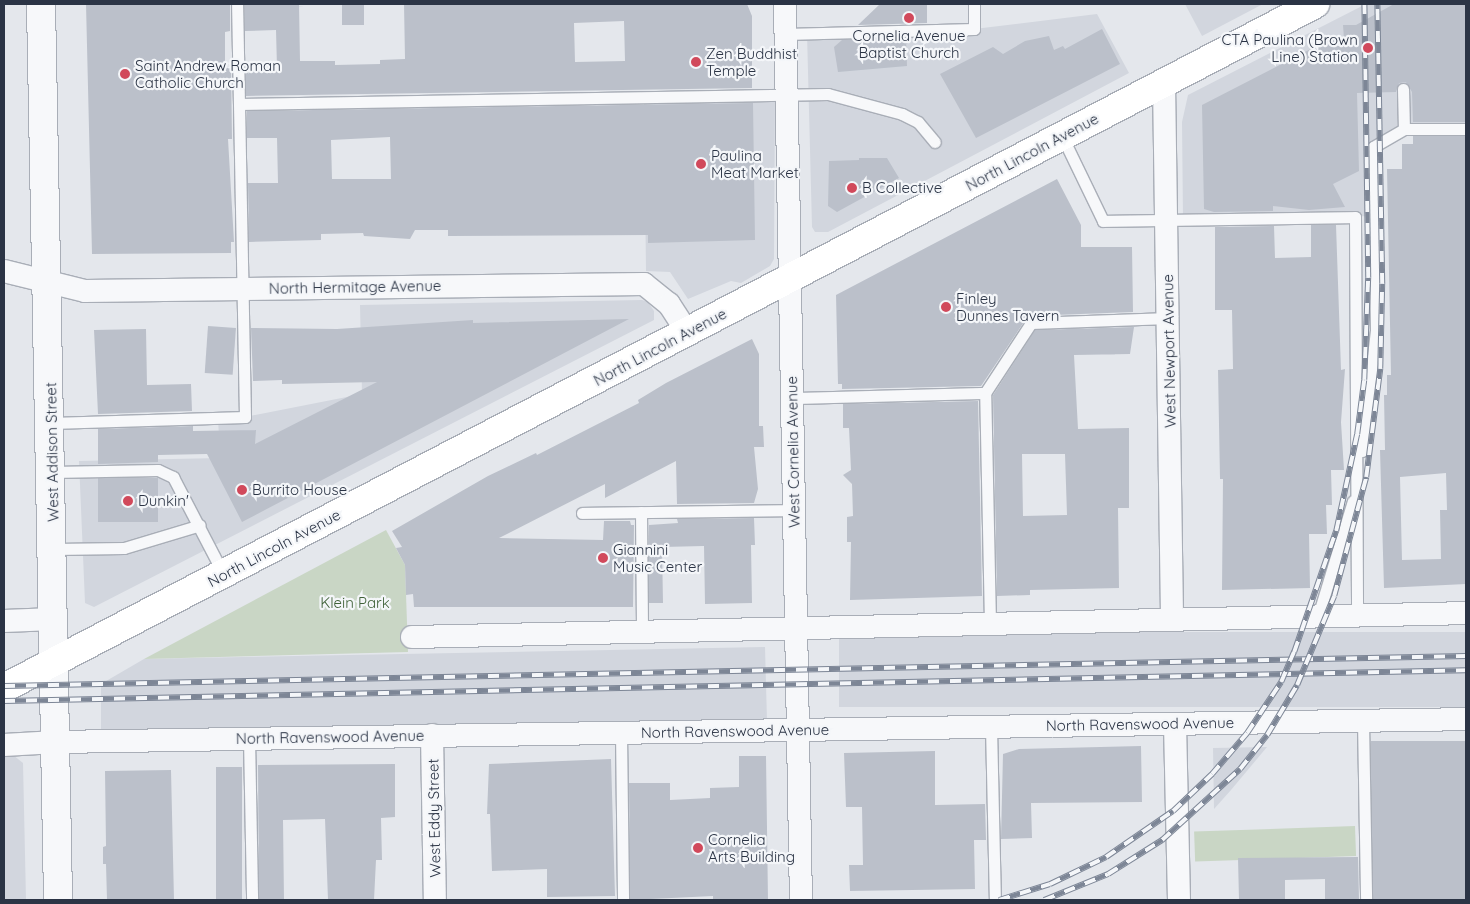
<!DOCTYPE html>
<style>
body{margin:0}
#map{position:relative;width:1470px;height:904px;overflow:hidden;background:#e4e7ec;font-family:Quicksand,sans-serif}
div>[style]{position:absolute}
.built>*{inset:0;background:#d2d6de;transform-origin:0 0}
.green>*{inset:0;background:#c9d6c5;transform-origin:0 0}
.building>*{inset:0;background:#bbc0ca;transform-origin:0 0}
.roads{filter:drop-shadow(1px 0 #a9aeb7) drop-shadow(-1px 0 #a9aeb7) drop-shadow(0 1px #a9aeb7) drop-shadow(0 -1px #a9aeb7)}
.service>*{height:11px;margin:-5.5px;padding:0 5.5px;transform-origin:5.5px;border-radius:5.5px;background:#f7f8fa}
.minor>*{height:22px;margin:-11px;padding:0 11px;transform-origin:11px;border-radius:11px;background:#f7f8fa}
.tertiary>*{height:28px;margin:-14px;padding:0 14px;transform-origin:14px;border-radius:14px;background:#f7f8fa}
.secondary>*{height:28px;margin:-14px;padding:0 14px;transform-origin:14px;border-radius:14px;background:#fff}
.rail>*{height:5.5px;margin-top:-2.75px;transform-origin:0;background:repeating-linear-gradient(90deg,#f4f6f9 0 11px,#7d8696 0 22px);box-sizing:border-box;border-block:1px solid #7d8696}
.dots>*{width:14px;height:14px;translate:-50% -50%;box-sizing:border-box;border:2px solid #f4f6f9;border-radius:50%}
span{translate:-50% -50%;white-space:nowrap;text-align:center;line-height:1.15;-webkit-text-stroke:4.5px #f4f6f9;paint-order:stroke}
.poi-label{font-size:15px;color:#2b3445}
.right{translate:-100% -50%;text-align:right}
.left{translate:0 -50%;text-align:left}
.street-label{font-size:15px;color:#2b3445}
.park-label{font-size:15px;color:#3f6138}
.frame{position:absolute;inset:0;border:5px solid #2b3445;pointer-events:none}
</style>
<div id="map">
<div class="built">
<div style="clip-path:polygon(1185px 4px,1263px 4px,1202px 36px)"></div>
<div style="clip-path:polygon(1366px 4px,1466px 4px,1466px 129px,1404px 129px,1373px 147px,1374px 216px,1183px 219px,1182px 122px,1188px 95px)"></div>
<div style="clip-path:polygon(1097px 14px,1129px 73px,828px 232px,815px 232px,812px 227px,807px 33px,974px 29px)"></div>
<div style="clip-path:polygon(775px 96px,774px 259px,770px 266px,741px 283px,731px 281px,688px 299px,670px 272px,646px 271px,644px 98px)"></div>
<div style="clip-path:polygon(642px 300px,648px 302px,654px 311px,654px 320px,94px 607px,85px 603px,79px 461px,220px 458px,218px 418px,245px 417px,362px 394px,360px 305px)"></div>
<div style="left:1466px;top:632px;width:75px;height:627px;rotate:90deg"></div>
<div style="clip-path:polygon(765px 647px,767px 721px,101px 734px,101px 684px,144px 659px)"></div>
<div style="clip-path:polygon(1267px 747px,1231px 790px,1214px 809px,1213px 748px)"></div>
<div style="clip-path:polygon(13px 755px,23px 763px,26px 900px,4px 900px,4px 756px)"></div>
</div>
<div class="green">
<div style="clip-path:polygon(386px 530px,405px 565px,408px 652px,144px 659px)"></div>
<div style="left:1355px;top:826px;width:30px;height:161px;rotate:88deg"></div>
</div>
<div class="building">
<div style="clip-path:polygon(86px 4px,230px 4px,230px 31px,225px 32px,225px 68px,231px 68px,232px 139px,228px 139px,234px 242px,231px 242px,231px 253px,92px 254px)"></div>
<div style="clip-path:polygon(evenodd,244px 4px,299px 4px,300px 61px,335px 61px,335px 65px,380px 64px,380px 60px,405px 59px,404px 4px,747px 4px,752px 16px,752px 88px,246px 96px,246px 68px,277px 68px,276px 30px,245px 31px,244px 4px,624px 21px,625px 61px,575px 62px,574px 23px,624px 21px)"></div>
<div style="left:342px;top:4px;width:22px;height:21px"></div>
<div style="clip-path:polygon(880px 4px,927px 4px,927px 23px,858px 25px)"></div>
<div style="clip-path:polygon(1394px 4px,1466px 4px,1466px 122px,1413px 122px,1412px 92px,1406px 82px,1399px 83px,1396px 92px,1357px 93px,1359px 171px,1333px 184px,1345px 207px,1309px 210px,1273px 206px,1273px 211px,1214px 212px,1204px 209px,1202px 105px,1330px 39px,1344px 39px,1343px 25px,1356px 25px)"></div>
<div style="clip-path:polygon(1102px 29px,1120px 64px,976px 138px,940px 74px,993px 47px,1003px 54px,1025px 41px,1049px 36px,1054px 50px,1063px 46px,1065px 49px)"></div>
<div style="clip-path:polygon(906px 38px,907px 66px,838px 72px,834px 47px,842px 40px)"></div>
<div style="clip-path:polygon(evenodd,753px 103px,755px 240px,648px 243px,648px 235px,448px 236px,448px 230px,415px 230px,410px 239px,364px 236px,363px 233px,321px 234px,321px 240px,249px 242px,248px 183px,278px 183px,277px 138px,247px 138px,247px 111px,753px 103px,390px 137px,391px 179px,332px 179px,331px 140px,390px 137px)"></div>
<div style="clip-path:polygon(evenodd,1413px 136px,1466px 136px,1466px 584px,1384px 588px,1380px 450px,1385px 450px,1384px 395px,1387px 395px,1387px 375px,1391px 375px,1387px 169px,1402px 169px,1402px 144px,1413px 144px,1413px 136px,1446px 473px,1447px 510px,1440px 510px,1441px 559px,1402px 560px,1400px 477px,1446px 473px)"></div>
<div style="clip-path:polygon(859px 158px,887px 158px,899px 178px,837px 212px,828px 206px,829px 161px,859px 160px)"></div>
<div style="clip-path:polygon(1057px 179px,1081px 225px,1081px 247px,1132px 247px,1133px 312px,1028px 316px,981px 386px,842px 389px,842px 384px,838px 384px,836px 295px)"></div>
<div style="clip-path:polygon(1311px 225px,1336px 225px,1341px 370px,1345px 369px,1341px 422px,1344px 470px,1331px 470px,1332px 505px,1326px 505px,1327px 534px,1309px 534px,1310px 588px,1222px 590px,1223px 479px,1220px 479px,1218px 370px,1233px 369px,1232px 310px,1215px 310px,1215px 227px,1274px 226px,1275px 258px,1311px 257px)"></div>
<div style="clip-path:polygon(629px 319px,242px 522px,207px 454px,158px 455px,158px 462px,98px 464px,98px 429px,193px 426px,193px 431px,256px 430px,255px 444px,377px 382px,282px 384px,282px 380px,253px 381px,251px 328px,337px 329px,473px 320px,473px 323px)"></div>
<div style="left:208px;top:326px;width:28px;height:47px;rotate:4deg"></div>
<div style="clip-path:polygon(evenodd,1134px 327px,1130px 354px,1074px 355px,1078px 429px,1129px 428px,1129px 508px,1118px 508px,1119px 588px,1030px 590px,1030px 595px,997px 596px,993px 395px,1035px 330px,1134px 327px,1022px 454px,1065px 454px,1067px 515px,1023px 516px,1022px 454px)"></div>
<div style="clip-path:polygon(146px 329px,147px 385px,191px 384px,192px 411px,98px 414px,94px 330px)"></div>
<div style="clip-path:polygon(752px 339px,759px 354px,759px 426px,763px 426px,764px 447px,754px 447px,758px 489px,754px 503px,677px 504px,676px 461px,605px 498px,605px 484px,499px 538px,603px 540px,604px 521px,630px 521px,631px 525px,634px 525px,633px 607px,414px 607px,413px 594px,406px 595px,405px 565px,396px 548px,402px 547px,392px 531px,488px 476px,536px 453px,537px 455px,639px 403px,638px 400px,666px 383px)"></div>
<div style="clip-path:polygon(978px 401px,982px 596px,850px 600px,851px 542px,847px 542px,847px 517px,853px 516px,852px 484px,843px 475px,851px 470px,849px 428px,843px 428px,843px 404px)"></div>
<div style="left:158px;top:478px;width:44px;height:60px;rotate:90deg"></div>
<div style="clip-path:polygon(754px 518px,755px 545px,751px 545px,752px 603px,705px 604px,704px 546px,662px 547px,663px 603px,649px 603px,649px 525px,678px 523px,677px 519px)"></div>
<div style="left:1466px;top:741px;width:159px;height:95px;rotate:90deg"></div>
<div style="clip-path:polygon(1141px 746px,1142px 802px,1031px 803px,1032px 838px,1001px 839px,1003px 754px,1019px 749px)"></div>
<div style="clip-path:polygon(935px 751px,935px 805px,985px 804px,986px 840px,974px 840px,975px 889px,850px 891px,849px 865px,863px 865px,862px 807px,846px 807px,844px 753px)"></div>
<div style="clip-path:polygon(739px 756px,766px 756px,768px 900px,713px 900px,713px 896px,630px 900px,629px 783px,670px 783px,670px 800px,710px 798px,710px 788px,739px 787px)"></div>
<div style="clip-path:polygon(611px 759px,615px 896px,547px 897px,547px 869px,492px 871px,490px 814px,487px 814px,489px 764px)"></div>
<div style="clip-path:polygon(395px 764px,395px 817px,381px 818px,382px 860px,376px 860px,374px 900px,328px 900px,325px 819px,283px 820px,284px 900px,259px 900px,258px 765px)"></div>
<div style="left:216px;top:767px;width:26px;height:133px"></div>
<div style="clip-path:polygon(171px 770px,174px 900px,107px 900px,106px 864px,103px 864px,103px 847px,106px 846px,105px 771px)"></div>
<div style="clip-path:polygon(1358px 857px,1359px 900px,1325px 900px,1325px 879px,1285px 880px,1285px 900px,1239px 900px,1238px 858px)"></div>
</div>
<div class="roads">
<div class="service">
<div style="left:785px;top:34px;width:189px;rotate:-1.5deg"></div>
<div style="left:974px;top:29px;width:25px;rotate:-90deg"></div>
<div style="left:1403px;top:89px;width:40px;rotate:88.6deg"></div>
<div style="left:239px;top:104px;width:589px;rotate:-0.97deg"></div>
<div style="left:828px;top:94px;width:77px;rotate:15.1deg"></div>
<div style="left:902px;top:114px;width:18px;rotate:27deg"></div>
<div style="left:918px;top:122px;width:26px;rotate:50deg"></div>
<div style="left:1062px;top:136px;width:94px;rotate:64.2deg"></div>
<div style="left:1103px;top:221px;width:252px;rotate:-0.9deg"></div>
<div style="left:1355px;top:217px;width:398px;rotate:89.7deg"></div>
<div style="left:792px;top:398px;width:193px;rotate:-1.5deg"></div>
<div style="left:51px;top:423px;width:194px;rotate:-1.8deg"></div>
<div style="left:245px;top:417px;width:413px;rotate:-91.1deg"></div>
<div style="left:1362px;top:451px;width:122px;rotate:-83.4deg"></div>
<div style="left:1376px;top:330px;width:183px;rotate:-90.9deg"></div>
<div style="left:1373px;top:147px;width:36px;rotate:-30deg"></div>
<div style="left:1404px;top:129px;width:62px"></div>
<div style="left:52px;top:472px;width:106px;rotate:-1.1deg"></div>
<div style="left:158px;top:470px;width:17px;rotate:25deg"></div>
<div style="left:173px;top:477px;width:110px;rotate:62.5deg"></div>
<div style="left:641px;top:512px;width:119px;rotate:89.5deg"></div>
<div style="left:582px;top:513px;width:212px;rotate:-0.8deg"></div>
<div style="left:54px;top:549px;width:70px;rotate:-0.8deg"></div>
<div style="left:124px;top:548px;width:79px;rotate:-16.8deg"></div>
<div style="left:1318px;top:616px;width:120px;rotate:-73.1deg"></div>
<div style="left:990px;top:623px;width:230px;rotate:-91.2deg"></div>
<div style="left:985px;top:393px;width:84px;rotate:-56.7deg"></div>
<div style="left:1031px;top:323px;width:138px;rotate:-2.1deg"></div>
<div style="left:1363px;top:721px;width:179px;rotate:89deg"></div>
<div style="left:991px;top:727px;width:173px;rotate:88.7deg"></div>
<div style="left:621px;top:732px;width:168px;rotate:89.3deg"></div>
<div style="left:249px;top:738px;width:162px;rotate:88.9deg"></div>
</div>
<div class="minor">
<div style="left:785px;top:4px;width:896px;rotate:88.98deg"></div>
<div style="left:1164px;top:83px;width:536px;rotate:89.14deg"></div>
<div style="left:4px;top:271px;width:83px;rotate:13.9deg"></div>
<div style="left:85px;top:291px;width:559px;rotate:-0.72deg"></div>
<div style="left:644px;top:284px;width:32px;rotate:39deg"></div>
<div style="left:669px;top:304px;width:33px;rotate:57deg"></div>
<div style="left:4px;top:621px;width:50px;rotate:-2.3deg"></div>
<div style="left:412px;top:637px;width:1054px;rotate:-1.3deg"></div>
<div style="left:1175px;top:724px;width:176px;rotate:88.7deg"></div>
<div style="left:432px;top:735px;width:165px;rotate:89deg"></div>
<div style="left:4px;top:745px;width:52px;rotate:-3.3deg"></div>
<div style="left:56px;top:742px;width:1410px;rotate:-0.93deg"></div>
</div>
<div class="tertiary">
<div style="left:41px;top:4px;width:896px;rotate:88.91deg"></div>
</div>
<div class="secondary">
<div style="left:4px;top:688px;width:1479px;rotate:-27.55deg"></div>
</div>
</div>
<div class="rail">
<div style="left:4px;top:686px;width:1462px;rotate:-1.18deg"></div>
<div style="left:4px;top:701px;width:1462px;rotate:-1.21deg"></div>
<div style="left:999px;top:900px;width:53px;rotate:-17.4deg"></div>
<div style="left:1050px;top:884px;width:62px;rotate:-25.7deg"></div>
<div style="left:1106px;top:857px;width:81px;rotate:-34.5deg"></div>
<div style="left:1173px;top:811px;width:54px;rotate:-43.5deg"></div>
<div style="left:1212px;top:774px;width:54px;rotate:-49.5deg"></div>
<div style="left:1247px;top:733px;width:61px;rotate:-56.3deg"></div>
<div style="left:1281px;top:682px;width:33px;rotate:-67deg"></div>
<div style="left:1294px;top:652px;width:128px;rotate:-70.9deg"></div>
<div style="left:1336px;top:531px;width:99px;rotate:-77.8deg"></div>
<div style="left:1357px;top:434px;width:54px;rotate:-82.6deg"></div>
<div style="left:1364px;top:380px;width:102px;rotate:-87.8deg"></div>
<div style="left:1368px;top:278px;width:274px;rotate:-90.8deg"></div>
<div style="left:1044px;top:900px;width:69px;rotate:-22.1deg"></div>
<div style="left:1108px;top:874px;width:64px;rotate:-32.2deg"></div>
<div style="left:1162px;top:840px;width:105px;rotate:-42.3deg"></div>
<div style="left:1240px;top:769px;width:43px;rotate:-51.5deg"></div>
<div style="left:1267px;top:735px;width:58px;rotate:-59deg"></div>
<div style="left:1297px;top:685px;width:96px;rotate:-67.4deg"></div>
<div style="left:1334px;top:596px;width:123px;rotate:-74.9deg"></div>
<div style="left:1366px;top:477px;width:109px;rotate:-82.6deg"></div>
<div style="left:1380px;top:369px;width:85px;rotate:-88.7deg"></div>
<div style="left:1382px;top:284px;width:280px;rotate:-91deg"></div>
</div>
<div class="dots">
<div style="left:909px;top:18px;background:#d1495b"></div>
<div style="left:1368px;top:48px;background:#d1495b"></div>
<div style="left:696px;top:62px;background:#d1495b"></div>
<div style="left:125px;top:74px;background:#d1495b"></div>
<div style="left:701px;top:164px;background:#d1495b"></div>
<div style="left:852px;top:188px;background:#d1495b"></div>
<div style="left:946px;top:307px;background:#d1495b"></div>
<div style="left:242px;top:490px;background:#d1495b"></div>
<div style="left:128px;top:501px;background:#d1495b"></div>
<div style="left:603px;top:558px;background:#d1495b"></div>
<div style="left:698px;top:848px;background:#d1495b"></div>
</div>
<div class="poi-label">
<span style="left:909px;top:44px">Cornelia Avenue<br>Baptist Church</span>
<span class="right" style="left:1358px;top:48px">CTA Paulina (Brown<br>Line) Station</span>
<span class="left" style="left:706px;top:62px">Zen Buddhist<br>Temple</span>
<span class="left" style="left:135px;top:74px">Saint Andrew Roman<br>Catholic Church</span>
<span class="left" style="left:711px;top:164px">Paulina<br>Meat Market</span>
<span class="left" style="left:862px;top:188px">B Collective</span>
<span class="left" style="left:956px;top:307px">Finley<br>Dunnes Tavern</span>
<span class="left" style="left:252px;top:490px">Burrito House</span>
<span class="left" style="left:138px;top:501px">Dunkin'</span>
<span class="left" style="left:613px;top:558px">Giannini<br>Music Center</span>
<span class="left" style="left:708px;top:848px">Cornelia<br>Arts Building</span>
</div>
<div class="street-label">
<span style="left:1032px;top:152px;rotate:-28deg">North Lincoln Avenue</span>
<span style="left:355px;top:287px;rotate:-1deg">North Hermitage Avenue</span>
<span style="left:660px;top:347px;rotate:-28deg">North Lincoln Avenue</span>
<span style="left:1169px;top:351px;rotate:-91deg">West Newport Avenue</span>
<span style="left:52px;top:452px;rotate:-91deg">West Addison Street</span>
<span style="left:793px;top:452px;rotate:-91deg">West Cornelia Avenue</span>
<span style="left:274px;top:548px;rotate:-28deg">North Lincoln Avenue</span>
<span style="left:1140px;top:724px;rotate:-1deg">North Ravenswood Avenue</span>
<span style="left:735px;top:731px;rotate:-1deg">North Ravenswood Avenue</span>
<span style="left:330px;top:737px;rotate:-1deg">North Ravenswood Avenue</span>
<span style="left:434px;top:818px;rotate:-91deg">West Eddy Street</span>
</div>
<div class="park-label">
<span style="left:355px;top:603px">Klein Park</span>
</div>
<div class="frame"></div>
</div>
